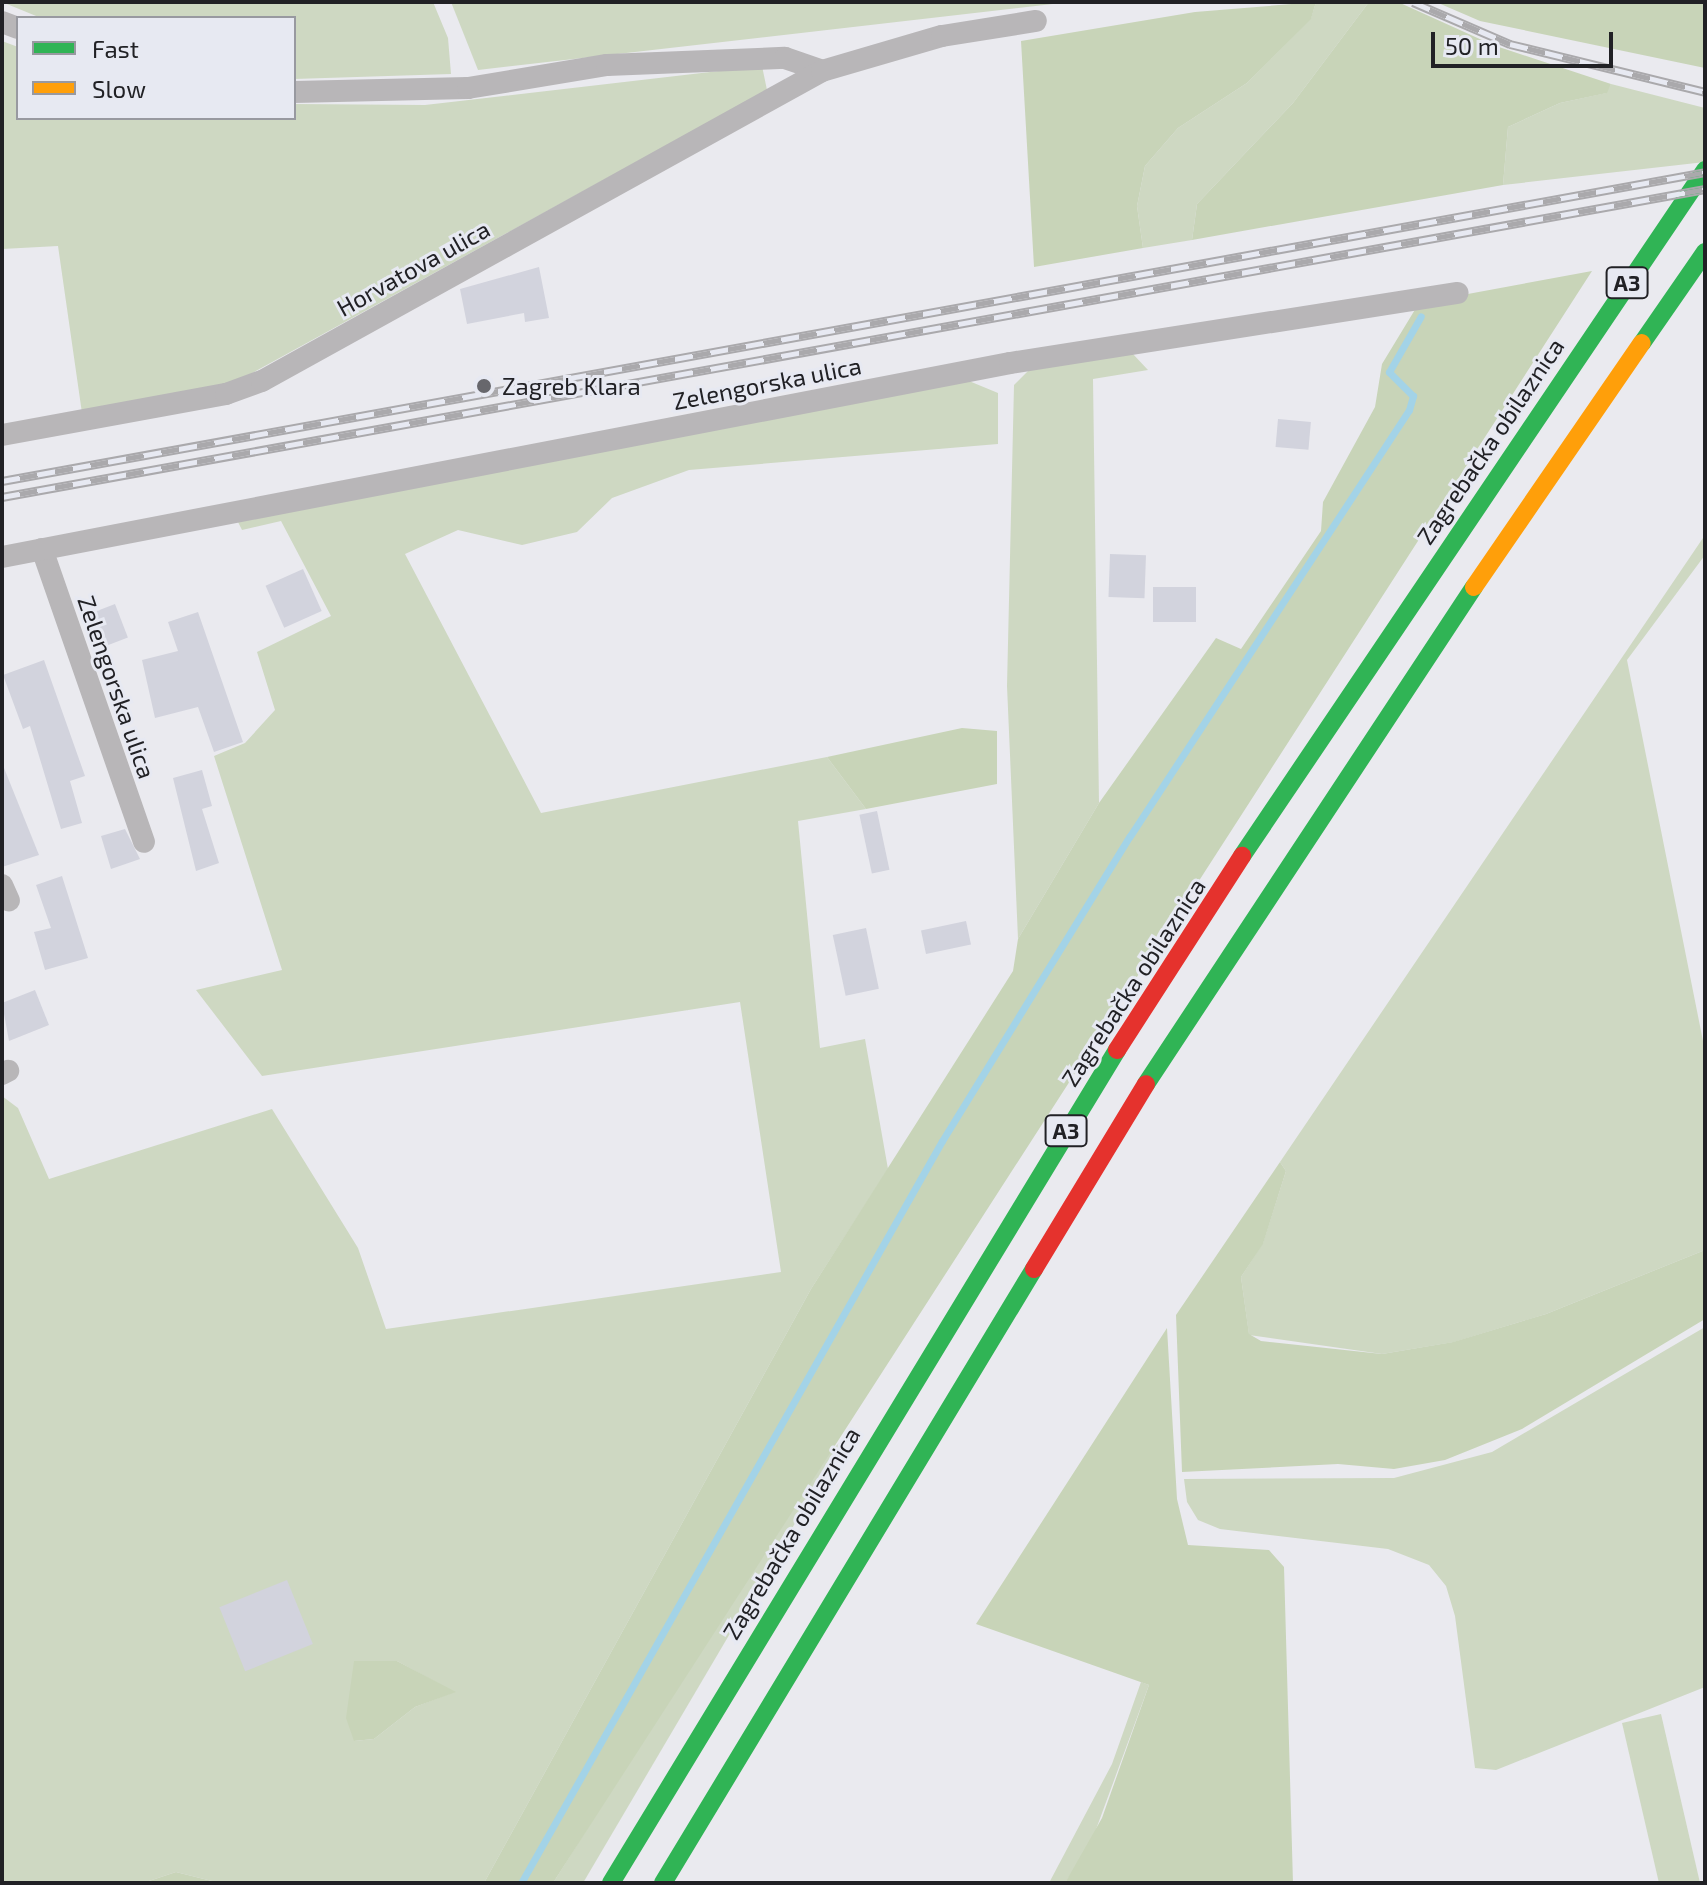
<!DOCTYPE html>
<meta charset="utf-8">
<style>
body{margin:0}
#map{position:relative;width:1707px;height:1885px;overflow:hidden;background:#eaeaef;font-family:"Exo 2",sans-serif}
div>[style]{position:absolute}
.green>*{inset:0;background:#ced8c2;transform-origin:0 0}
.forest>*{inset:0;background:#c8d4b8}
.stream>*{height:7px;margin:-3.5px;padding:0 3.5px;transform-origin:3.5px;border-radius:3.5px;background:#a3d3e7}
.building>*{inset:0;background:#d2d3dd;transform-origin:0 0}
.street>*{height:22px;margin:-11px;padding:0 11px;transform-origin:11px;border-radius:11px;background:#b8b6b8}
.fast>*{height:18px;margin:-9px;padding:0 9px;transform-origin:9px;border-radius:9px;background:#30b455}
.slow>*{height:18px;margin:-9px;padding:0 9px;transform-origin:9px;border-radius:9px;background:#ff9f0a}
.jam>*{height:18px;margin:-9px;padding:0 9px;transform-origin:9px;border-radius:9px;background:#e5322d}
.rail>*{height:9px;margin-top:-4.5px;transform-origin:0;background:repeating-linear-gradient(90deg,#e7e9f2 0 18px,#aaa9ac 0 36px);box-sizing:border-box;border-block:2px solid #aaa9ac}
.dots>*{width:22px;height:22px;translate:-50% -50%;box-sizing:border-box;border:4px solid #e7e9f2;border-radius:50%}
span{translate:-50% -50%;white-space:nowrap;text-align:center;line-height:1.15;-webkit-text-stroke:6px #e7e9f2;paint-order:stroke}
.shield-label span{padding:2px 6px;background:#e7e9f2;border:2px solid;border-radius:6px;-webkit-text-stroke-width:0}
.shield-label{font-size:22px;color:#212125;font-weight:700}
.street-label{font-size:24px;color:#212125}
.poi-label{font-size:24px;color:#212125}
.left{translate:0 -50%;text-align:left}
.frame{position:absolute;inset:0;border:4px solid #212125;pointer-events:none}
.legend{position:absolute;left:16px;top:16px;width:280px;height:104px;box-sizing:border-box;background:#e7e9f2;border:2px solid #9899a0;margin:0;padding:10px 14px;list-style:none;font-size:24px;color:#212125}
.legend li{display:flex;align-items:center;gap:16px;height:40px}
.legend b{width:40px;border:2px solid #9899a0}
.scale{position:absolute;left:1431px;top:32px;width:182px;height:36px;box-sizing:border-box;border:4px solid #212125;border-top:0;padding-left:10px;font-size:24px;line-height:28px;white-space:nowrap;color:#212125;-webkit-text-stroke:6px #e7e9f2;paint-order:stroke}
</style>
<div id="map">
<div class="green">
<div style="clip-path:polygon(2px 2px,433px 2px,448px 38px,451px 74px,294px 79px,294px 18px,41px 18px)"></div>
<div style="clip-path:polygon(451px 2px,1070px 2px,478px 70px)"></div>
<div style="clip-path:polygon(1316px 2px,1369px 2px,1293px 103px,1197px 204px,1192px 240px,1143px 248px,1137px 206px,1145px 166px,1178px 128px,1247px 83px,1311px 18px)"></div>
<div style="clip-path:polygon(2px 41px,18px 47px,18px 118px,294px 118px,294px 104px,425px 105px,762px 66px,767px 90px,234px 383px,82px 413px,58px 246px,2px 249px)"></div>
<div style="clip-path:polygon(1611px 84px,1705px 108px,1705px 162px,1503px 185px,1508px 127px,1560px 103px,1606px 93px)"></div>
<div style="clip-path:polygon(1132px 353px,1148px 370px,1093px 379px,1099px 803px,1018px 939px,1007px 686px,1014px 385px,1030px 369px)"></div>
<div style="clip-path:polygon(evenodd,969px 381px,998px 393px,998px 444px,689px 470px,612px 498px,577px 532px,522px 545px,458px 530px,405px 554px,541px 813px,827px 757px,866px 809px,798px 821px,820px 1048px,865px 1039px,888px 1169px,811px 1289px,484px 1883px,220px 1883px,176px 1872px,143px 1883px,2px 1883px,2px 1096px,18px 1108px,49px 1179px,272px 1109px,358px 1248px,386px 1329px,781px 1272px,740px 1002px,262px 1076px,196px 990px,282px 970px,214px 756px,245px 743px,275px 710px,257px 652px,331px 616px,281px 521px,242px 530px,238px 522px,969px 381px,397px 1661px,454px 1692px,415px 1707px,374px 1739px,354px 1741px,397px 1661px)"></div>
<div style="clip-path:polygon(1705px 535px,1705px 555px,1627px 660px,1703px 1041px,1705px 1250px,1546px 1314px,1454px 1342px,1382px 1354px,1249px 1335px,1241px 1277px,1263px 1243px,1286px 1171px,1280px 1162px)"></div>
<div style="clip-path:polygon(1705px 1327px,1705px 1687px,1496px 1770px,1475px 1768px,1455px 1616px,1446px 1586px,1429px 1565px,1388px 1549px,1220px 1529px,1198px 1520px,1187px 1502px,1184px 1479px,1394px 1478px,1492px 1452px)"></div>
<div style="clip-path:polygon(847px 1435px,583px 1883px,553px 1883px,817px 1465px)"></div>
<div style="clip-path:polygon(1141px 1682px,1149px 1685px,1091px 1843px,1065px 1883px,1049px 1883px,1112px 1764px)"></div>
<div style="left:1661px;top:1714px;width:173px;height:40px;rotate:77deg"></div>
</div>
<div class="forest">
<div style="clip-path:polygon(1316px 2px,1311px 19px,1247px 83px,1178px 128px,1145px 166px,1137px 206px,1143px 248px,1034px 267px,1021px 41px,1195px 12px)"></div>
<div style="clip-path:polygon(1369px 2px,1398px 2px,1493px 45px,1611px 84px,1607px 93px,1560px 103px,1508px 127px,1503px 185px,1192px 240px,1197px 204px,1293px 103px)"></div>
<div style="clip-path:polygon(1436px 2px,1705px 2px,1705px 68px,1480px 21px)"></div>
<div style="clip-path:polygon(1592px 271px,553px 1883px,484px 1883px,811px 1289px,1013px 971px,1018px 939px,1099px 803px,1216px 638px,1241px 649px,1321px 531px,1323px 502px,1375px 407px,1382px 364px,1419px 303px)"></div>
<div style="clip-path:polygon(962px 728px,997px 731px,997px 784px,866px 809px,827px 757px)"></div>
<div style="clip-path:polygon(1280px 1162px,1286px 1171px,1263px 1244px,1241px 1277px,1249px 1334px,1261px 1341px,1382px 1354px,1453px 1342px,1546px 1314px,1705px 1250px,1705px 1319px,1522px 1429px,1445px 1460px,1394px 1469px,1338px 1464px,1182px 1472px,1176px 1315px)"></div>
<div style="clip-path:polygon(1167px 1328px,1177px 1499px,1188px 1545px,1269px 1550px,1284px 1567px,1293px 1883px,1065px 1883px,1102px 1818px,1149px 1685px,976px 1624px)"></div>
<div style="clip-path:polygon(354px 1661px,397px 1661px,456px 1692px,415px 1707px,374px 1739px,354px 1741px,346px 1718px)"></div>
<div style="clip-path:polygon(176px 1872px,220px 1883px,143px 1883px)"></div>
</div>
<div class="stream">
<div style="left:521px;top:1883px;width:853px;rotate:-60.43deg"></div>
<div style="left:942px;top:1141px;width:358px;rotate:-58.4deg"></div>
<div style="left:1130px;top:836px;width:509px;rotate:-56.78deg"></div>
<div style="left:1409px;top:410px;width:15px;rotate:-74deg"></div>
<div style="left:1413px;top:396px;width:34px;rotate:-135deg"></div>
<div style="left:1389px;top:372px;width:64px;rotate:-60.3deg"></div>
</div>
<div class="building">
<div style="clip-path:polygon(539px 267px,549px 318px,525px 322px,524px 313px,467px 324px,460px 289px)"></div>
<div style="left:1278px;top:419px;width:33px;height:28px;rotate:5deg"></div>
<div style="left:1110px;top:554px;width:36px;height:43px;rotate:2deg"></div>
<div style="left:303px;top:569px;width:46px;height:41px;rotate:66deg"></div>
<div style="left:1153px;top:587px;width:43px;height:35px"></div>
<div style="left:115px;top:604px;width:36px;height:32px;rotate:69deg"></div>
<div style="clip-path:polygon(198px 612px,243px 742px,214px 752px,198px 707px,155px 718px,142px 660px,178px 651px,168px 622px)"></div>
<div style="clip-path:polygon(44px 660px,85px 776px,70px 781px,82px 823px,61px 829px,30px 726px,23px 729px,3px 675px)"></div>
<div style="clip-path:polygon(2px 763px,39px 855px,2px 867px)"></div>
<div style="clip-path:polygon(202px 770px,212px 806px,202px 809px,219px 863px,196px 871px,173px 778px)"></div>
<div style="left:877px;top:811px;width:60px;height:18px;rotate:78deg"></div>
<div style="clip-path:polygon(125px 829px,140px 859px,111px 869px,101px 836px)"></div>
<div style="clip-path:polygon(62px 876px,88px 958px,45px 970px,34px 932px,51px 928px,36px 885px)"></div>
<div style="left:966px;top:921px;width:24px;height:46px;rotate:78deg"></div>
<div style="left:866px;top:928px;width:62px;height:34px;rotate:78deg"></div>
<div style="clip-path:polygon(35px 990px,49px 1025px,9px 1041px,2px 1003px)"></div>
<div style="left:287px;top:1580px;width:69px;height:73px;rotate:68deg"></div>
</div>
<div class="street">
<div style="left:2px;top:22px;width:17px;rotate:21deg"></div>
<div style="left:294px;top:92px;width:174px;rotate:-1.3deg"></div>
<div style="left:468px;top:88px;width:141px;rotate:-9.4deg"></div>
<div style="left:607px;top:65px;width:178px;rotate:-2.3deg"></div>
<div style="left:785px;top:58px;width:39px;rotate:19deg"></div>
<div style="left:2px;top:435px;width:228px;rotate:-10.4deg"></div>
<div style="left:226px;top:394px;width:38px;rotate:-20deg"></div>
<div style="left:262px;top:381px;width:640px;rotate:-28.97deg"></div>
<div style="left:822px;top:71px;width:125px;rotate:-16.3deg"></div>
<div style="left:942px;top:36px;width:95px;rotate:-9.1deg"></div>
<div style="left:42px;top:549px;width:310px;rotate:70.8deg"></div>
<div style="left:2px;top:557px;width:1026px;rotate:-10.89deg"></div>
<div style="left:1010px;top:363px;width:453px;rotate:-8.9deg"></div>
<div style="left:2px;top:885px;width:17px;rotate:66deg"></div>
<div style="left:2px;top:1074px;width:7px;rotate:-27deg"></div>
</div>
<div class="fast">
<div style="left:1642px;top:343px;width:111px;rotate:-55.3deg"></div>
<div style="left:1242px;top:856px;width:828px;rotate:-55.98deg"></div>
<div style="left:1146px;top:1084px;width:595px;rotate:-56.58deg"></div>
<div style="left:611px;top:1883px;width:975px;rotate:-58.72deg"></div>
<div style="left:663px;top:1883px;width:717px;rotate:-58.86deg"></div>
</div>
<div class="slow">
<div style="left:1474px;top:587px;width:296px;rotate:-55.5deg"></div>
</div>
<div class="jam">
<div style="left:1117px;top:1050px;width:231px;rotate:-57.2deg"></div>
<div style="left:1034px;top:1269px;width:216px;rotate:-58.8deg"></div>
</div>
<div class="rail">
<div style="left:1413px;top:2px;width:106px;rotate:23.4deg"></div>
<div style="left:1510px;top:44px;width:201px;rotate:13.8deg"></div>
<div style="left:2px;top:481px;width:1731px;rotate:-10.28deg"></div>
<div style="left:2px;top:497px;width:1731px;rotate:-10.25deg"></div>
</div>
<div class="dots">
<div style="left:484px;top:386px;background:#67676c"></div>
</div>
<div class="shield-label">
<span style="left:1627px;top:283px">A3</span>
<span style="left:1066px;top:1131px">A3</span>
</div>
<div class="street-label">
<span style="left:413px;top:268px;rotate:-29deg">Horvatova ulica</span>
<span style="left:767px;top:383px;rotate:-11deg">Zelengorska ulica</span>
<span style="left:1490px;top:441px;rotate:-56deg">Zagrebačka obilaznica</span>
<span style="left:117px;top:687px;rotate:71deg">Zelengorska ulica</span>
<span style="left:1133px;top:982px;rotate:-57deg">Zagrebačka obilaznica</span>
<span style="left:791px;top:1533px;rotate:-59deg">Zagrebačka obilaznica</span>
</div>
<div class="poi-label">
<span class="left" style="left:502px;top:386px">Zagreb Klara</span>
</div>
<div class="frame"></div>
<ul class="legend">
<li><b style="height:10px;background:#30b455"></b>Fast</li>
<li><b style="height:10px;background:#ff9f0a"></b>Slow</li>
</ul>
<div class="scale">50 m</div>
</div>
